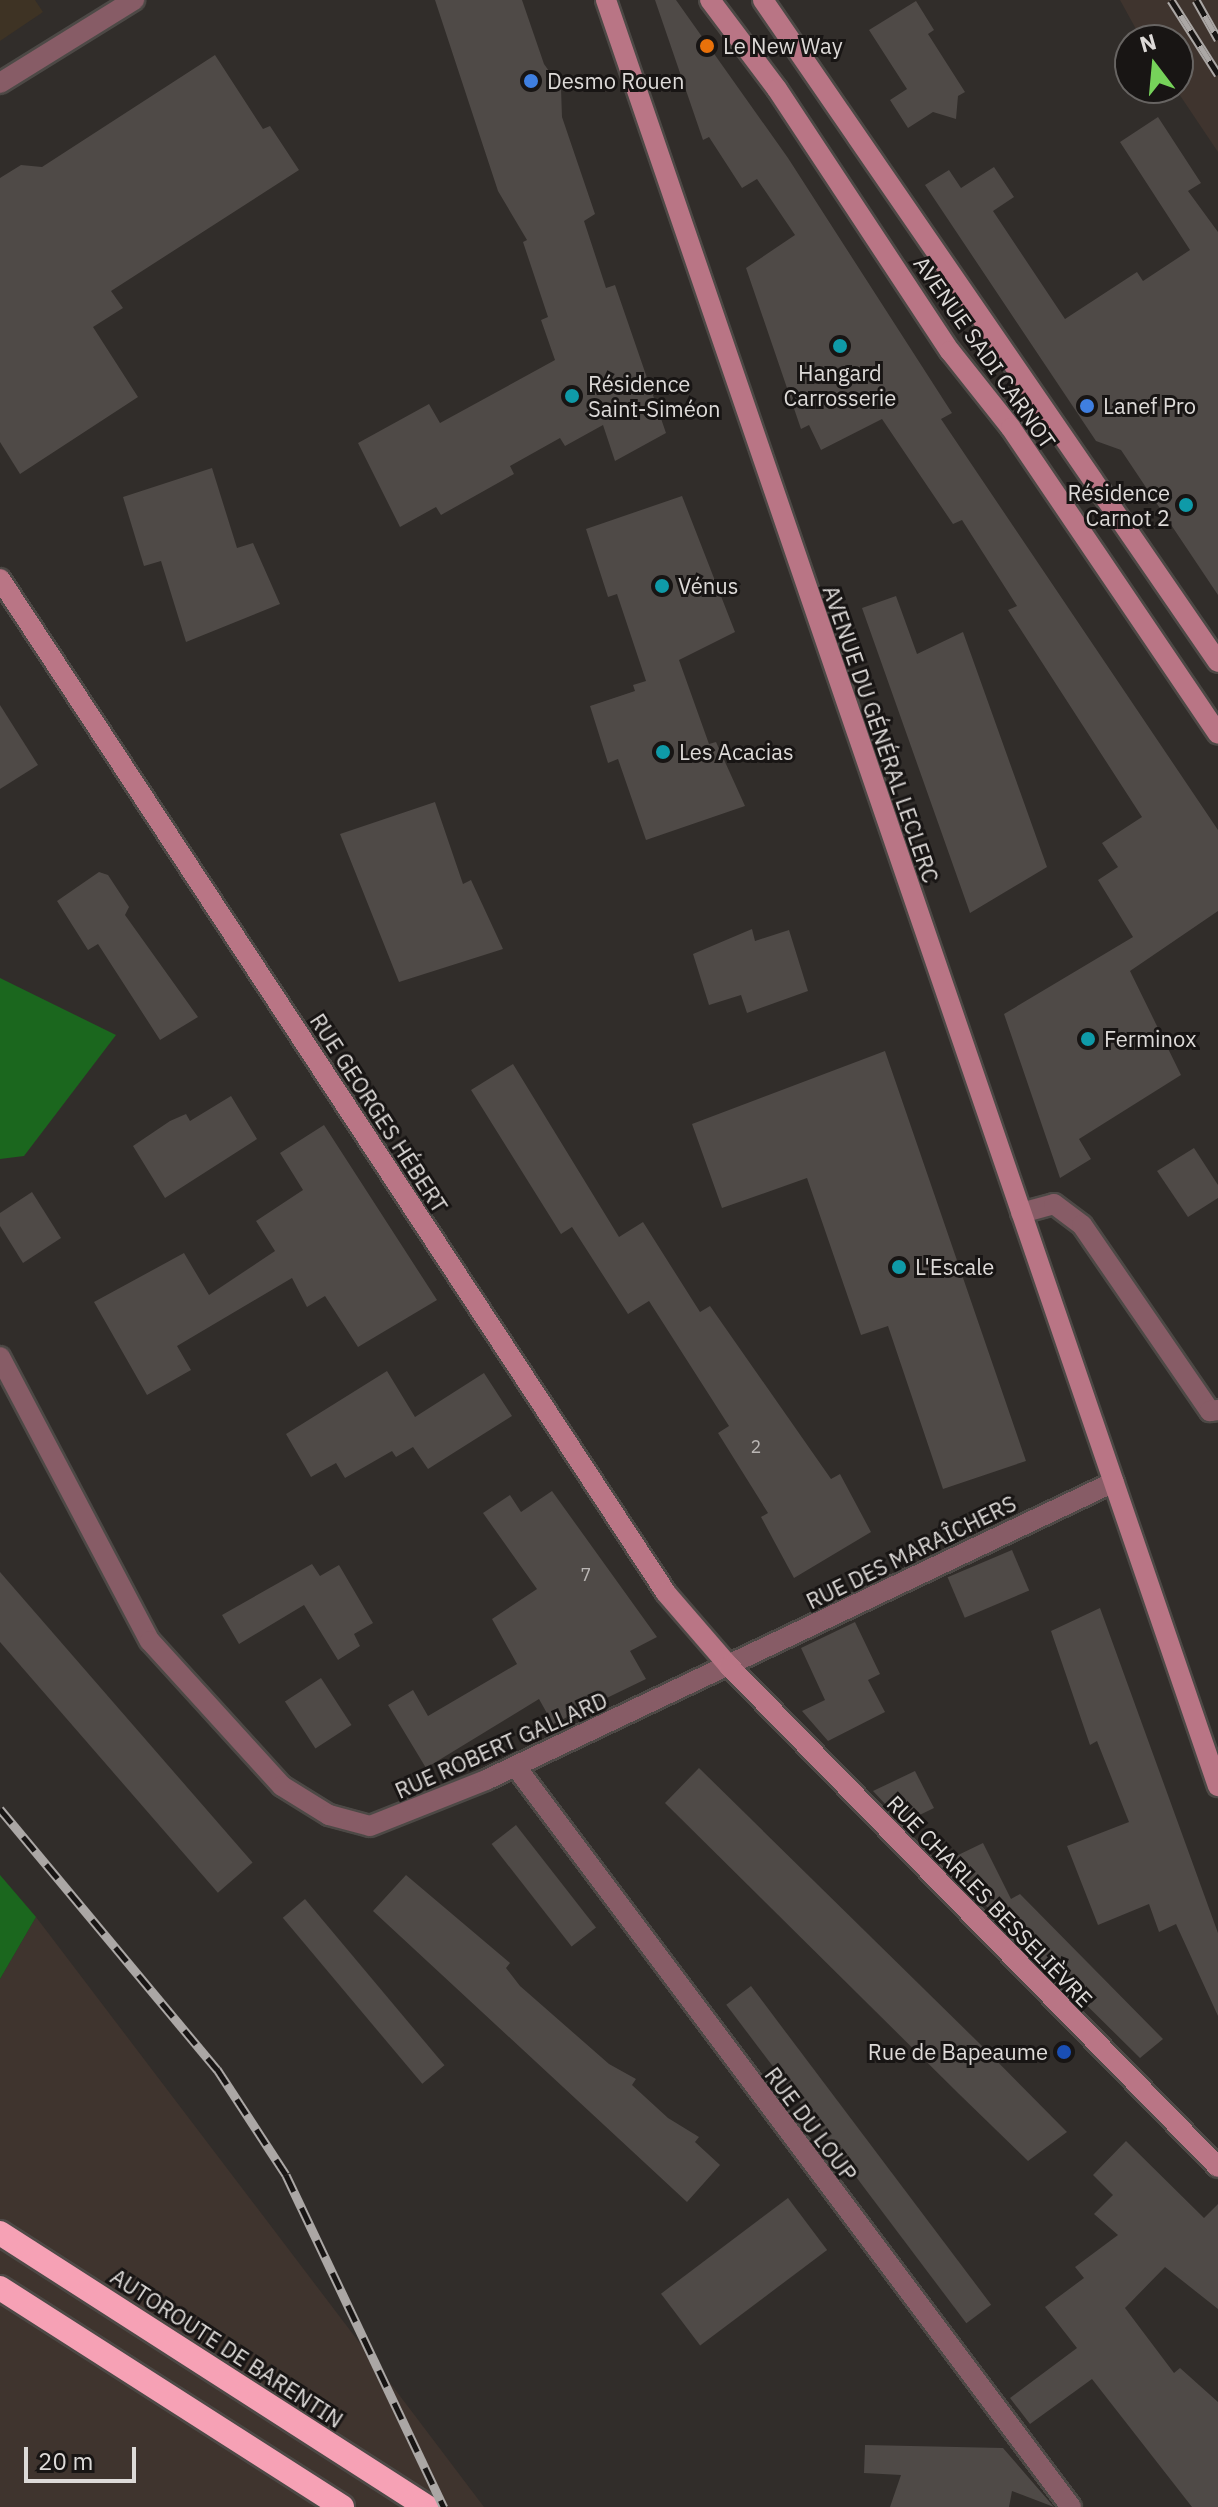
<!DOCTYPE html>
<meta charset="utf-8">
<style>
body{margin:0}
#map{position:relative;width:1218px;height:2507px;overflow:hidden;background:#312d2a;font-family:"IBM Plex Sans",sans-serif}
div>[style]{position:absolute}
.built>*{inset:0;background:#3f342e}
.education>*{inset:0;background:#3e3324}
.forest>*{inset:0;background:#1b671e}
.building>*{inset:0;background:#4f4a47;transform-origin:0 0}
.roads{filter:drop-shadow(2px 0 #4d4946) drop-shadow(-2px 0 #4d4946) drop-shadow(0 2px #4d4946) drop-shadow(0 -2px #4d4946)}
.street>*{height:20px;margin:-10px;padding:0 10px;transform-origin:10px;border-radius:10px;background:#875c66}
.secondary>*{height:20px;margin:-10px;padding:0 10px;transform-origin:10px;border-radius:10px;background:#b97585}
.highway>*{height:24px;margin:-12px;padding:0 12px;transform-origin:12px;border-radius:12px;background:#f6a1b5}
.rail>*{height:9px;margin-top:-4.5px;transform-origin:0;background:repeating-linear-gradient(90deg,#181514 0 18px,#aba7a5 0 36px);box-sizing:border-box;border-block:2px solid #aba7a5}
.dots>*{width:22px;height:22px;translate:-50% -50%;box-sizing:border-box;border:4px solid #181514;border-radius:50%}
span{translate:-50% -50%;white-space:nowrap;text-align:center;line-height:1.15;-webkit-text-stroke:6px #181514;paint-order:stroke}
.number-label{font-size:18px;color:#bab6b4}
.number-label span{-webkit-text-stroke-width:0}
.poi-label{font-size:22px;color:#dddad8}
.left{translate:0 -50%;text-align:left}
.right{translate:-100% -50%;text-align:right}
.street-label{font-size:22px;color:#dddad8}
.north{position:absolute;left:1114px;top:24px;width:80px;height:80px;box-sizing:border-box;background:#181514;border:2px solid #676462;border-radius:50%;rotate:344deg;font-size:22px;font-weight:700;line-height:32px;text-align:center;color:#dddad8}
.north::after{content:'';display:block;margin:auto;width:28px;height:36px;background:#76d25a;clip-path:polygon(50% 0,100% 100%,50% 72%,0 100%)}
.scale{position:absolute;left:24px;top:2447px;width:112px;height:36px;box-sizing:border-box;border:4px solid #dddad8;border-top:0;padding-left:10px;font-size:24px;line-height:28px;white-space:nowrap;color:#dddad8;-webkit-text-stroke:6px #181514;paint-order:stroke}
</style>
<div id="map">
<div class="built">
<div style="clip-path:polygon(1120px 0,1218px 0,1218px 152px,1175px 88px,1178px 40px,1142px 40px)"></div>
<div style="clip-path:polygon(36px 1917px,419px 2421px,484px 2507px,0 2507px,0 1979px)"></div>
</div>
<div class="education">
<div style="clip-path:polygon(0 0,35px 0,43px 12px,0 41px)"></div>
</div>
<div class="forest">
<div style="clip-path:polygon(0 978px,116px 1035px,24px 1156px,0 1159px)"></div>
<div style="clip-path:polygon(0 1875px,36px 1917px,0 1979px)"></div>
</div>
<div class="building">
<div style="clip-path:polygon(435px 0,522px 0,544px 64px,561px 88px,562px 117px,595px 214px,584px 221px,606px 288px,615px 285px,666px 433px,615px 461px,603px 425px,565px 446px,560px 438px,510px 466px,514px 474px,441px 515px,436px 507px,400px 527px,358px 443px,429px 404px,440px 423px,555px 360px,541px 320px,548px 317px,523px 242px,527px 240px,498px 191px)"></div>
<div style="clip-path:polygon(655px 0,676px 0,788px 158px,952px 413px,941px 419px,1218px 830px,1218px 911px,1130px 971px,1181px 1075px,1079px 1139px,1091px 1159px,1060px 1178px,1004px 1014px,1133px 937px,1098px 880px,1118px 867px,1102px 843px,1142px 817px,1008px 610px,1017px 606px,962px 520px,953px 524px,882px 419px,821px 450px,809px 425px,801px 429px,746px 268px,795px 235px,757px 179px,742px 188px,709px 137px,703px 140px)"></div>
<div style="clip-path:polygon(916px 1px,934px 30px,928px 34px,965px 92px,958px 96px,956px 119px,933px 112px,908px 128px,890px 100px,907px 89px,869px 30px)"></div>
<div style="clip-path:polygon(215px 55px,263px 129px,270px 126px,299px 170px,111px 291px,123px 308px,93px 327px,138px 397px,20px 474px,0 442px,0 178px,21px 165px,42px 167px)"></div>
<div style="clip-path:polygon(1158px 117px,1201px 183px,1188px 191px,1218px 232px,1218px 595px,1121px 450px,1096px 441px,925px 185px,949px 170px,961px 188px,994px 167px,1014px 197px,993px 211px,1065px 319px,1137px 272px,1143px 281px,1190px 250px,1120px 142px)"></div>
<div style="clip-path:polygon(212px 468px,237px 548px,253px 543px,280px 604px,186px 642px,161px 561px,144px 566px,123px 497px)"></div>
<div style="clip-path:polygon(682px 496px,735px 632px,679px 660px,709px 744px,716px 742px,745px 806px,646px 840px,618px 759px,608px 763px,590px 706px,635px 691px,633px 685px,646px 681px,617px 594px,608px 597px,586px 529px)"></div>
<div style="clip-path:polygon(896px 596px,917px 654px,963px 632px,1047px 867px,970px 913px,862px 608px)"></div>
<div style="clip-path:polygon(0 705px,38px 765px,0 789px)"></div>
<div style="clip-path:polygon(435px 802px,463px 884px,471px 880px,503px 949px,399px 982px,340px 834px)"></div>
<div style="clip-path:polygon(99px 872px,108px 875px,129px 907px,125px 915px,198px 1017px,160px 1040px,98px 944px,88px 950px,57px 901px)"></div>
<div style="clip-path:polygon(752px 929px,755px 941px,789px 930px,808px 991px,747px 1013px,741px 995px,709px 1005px,693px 954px)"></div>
<div style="clip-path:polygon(885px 1051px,1026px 1461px,943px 1489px,888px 1326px,861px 1335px,807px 1178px,722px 1208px,692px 1124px)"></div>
<div style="clip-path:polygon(513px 1064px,619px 1237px,643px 1222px,700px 1312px,710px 1306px,831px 1479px,840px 1474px,871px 1532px,794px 1578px,761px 1517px,768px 1513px,718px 1433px,729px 1426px,649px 1301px,628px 1314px,572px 1227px,561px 1234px,471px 1090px)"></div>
<div style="clip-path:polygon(231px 1096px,257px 1139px,165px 1198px,133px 1146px,170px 1121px,186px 1114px,190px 1121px)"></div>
<div style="clip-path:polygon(324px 1125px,437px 1300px,358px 1347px,325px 1296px,307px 1307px,292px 1278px,177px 1346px,191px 1370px,147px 1395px,94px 1302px,184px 1253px,209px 1295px,275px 1251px,256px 1221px,303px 1190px,280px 1153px)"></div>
<div style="clip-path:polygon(1194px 1148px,1218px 1185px,1218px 1198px,1188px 1217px,1157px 1171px)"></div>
<div style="clip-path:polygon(32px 1192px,61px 1238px,23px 1263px,0 1226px,0 1213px)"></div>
<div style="clip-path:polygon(387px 1371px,415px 1417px,484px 1373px,512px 1416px,428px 1469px,413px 1447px,396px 1457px,392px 1451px,345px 1478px,336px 1463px,311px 1477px,286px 1434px)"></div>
<div style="clip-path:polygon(552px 1491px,657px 1637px,630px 1651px,646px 1679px,553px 1724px,539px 1699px,426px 1768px,388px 1705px,413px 1690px,428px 1716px,517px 1664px,492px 1619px,537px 1589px,483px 1513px,510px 1495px,521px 1512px)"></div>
<div style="left:1012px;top:1550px;width:44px;height:70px;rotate:67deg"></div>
<div style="clip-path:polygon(312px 1564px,320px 1576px,339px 1565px,373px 1623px,354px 1634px,360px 1646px,338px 1660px,304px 1605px,239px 1644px,222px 1615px)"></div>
<div style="left:0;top:1572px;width:385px;height:46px;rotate:49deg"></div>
<div style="clip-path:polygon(1100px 1608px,1218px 1933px,1218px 2016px,1176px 1924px,1159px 1932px,1149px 1904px,1098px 1925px,1067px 1846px,1129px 1822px,1097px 1741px,1090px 1745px,1051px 1631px)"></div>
<div style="clip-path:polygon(855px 1622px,880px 1674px,868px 1680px,885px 1712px,828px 1741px,802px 1711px,825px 1700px,801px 1648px)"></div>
<div style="left:321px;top:1678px;width:56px;height:43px;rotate:57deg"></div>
<div style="clip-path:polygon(699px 1768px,979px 2043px,1067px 2132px,1028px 2161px,957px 2092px,665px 1803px)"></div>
<div style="clip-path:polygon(915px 1771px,934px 1808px,903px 1823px,873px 1791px)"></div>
<div style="left:516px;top:1825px;width:130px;height:31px;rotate:52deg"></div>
<div style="clip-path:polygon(983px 1843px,1011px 1899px,1020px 1894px,1163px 2039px,1140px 2058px,966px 1886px,954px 1857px)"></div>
<div style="clip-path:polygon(406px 1875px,510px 1963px,506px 1968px,520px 1986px,609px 2064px,636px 2079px,632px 2085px,668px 2118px,699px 2137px,695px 2142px,720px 2165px,687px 2202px,373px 1911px)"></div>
<div style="left:305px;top:1899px;width:217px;height:29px;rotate:50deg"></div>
<div style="left:751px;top:1986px;width:399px;height:31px;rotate:53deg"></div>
<div style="clip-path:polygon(1126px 2141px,1204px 2218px,1218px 2204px,1218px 2309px,1165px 2267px,1125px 2308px,1174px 2373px,1180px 2368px,1218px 2402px,1218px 2507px,1192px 2507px,1092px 2379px,1030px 2424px,1010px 2398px,1077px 2348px,1045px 2307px,1084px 2278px,1075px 2267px,1118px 2235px,1094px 2214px,1113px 2195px,1093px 2175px)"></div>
<div style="left:788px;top:2198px;width:65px;height:159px;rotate:53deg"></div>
<div style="clip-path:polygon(865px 2445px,1003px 2448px,1054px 2507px,1012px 2491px,1009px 2507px,890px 2507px,901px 2475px,864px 2473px)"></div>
</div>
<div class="roads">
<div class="street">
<div style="left:0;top:83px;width:158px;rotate:-31.8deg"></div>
<div style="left:1021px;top:1213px;width:34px;rotate:-15deg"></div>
<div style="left:1054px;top:1204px;width:35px;rotate:37deg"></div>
<div style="left:1082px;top:1225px;width:226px;rotate:55.5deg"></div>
<div style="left:1210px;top:1411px;width:8px;rotate:-7deg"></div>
<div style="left:0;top:1357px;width:321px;rotate:62.2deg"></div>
<div style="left:150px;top:1641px;width:196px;rotate:47.7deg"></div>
<div style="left:282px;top:1786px;width:55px;rotate:31.7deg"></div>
<div style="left:329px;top:1815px;width:42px;rotate:15deg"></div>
<div style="left:370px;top:1826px;width:125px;rotate:-21.6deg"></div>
<div style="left:486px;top:1780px;width:695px;rotate:-25.39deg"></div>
<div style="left:516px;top:1767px;width:925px;rotate:53.13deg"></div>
</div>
<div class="secondary">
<div style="left:606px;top:0;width:1888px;rotate:71.09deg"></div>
<div style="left:710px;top:0;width:111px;rotate:53deg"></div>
<div style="left:777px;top:89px;width:314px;rotate:56.6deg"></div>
<div style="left:950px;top:351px;width:98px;rotate:51.6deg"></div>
<div style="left:1011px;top:428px;width:369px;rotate:55.9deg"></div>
<div style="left:763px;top:0;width:803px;rotate:55.5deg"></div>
<div style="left:0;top:579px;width:1213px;rotate:56.7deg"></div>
<div style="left:666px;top:1593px;width:96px;rotate:49.2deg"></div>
<div style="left:729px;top:1666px;width:700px;rotate:45.69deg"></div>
</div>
<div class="highway">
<div style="left:0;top:2233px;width:507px;rotate:32.69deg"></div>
<div style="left:0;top:2288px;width:406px;rotate:32.6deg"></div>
</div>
</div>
<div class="rail">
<div style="left:1171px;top:0;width:88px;rotate:57.6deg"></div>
<div style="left:1196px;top:0;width:45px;rotate:60.6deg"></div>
<div style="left:0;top:1809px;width:339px;rotate:50.2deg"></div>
<div style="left:217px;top:2069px;width:126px;rotate:56.9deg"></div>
<div style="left:286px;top:2175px;width:368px;rotate:64.6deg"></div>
</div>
<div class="dots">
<div style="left:707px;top:46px;background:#e8710a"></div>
<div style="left:531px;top:81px;background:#3f7fe0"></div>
<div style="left:840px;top:346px;background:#0f9aa8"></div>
<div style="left:572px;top:396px;background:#0f9aa8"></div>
<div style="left:1087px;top:406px;background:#3f7fe0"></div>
<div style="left:1186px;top:505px;background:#0f9aa8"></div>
<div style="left:662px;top:586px;background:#0f9aa8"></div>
<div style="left:663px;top:752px;background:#0f9aa8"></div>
<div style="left:1088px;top:1039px;background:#0f9aa8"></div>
<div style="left:899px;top:1267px;background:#0f9aa8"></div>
<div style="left:1064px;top:2052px;background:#1a4fb4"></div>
</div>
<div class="number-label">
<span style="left:756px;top:1447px">2</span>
<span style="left:586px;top:1575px">7</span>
</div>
<div class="poi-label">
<span class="left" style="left:723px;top:46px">Le New Way</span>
<span class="left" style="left:547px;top:81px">Desmo Rouen</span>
<span style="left:840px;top:385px">Hangard<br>Carrosserie</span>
<span class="left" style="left:588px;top:396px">Résidence<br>Saint-Siméon</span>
<span class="left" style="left:1103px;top:406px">Lanef Pro</span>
<span class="right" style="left:1170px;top:505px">Résidence<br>Carnot 2</span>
<span class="left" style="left:678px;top:586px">Vénus</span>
<span class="left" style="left:679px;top:752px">Les Acacias</span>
<span class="left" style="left:1104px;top:1039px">Ferminox</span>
<span class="left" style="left:915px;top:1267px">L'Escale</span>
<span class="right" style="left:1048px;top:2052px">Rue de Bapeaume</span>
</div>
<div class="street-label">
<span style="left:985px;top:352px;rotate:55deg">AVENUE SADI CARNOT</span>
<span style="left:881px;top:734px;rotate:71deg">AVENUE DU GÉNÉRAL LECLERC</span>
<span style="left:379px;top:1113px;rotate:57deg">RUE GEORGES HÉBERT</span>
<span style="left:911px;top:1552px;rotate:-26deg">RUE DES MARAÎCHERS</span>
<span style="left:501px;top:1745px;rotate:-24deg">RUE ROBERT GALLARD</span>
<span style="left:990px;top:1901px;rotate:46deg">RUE CHARLES BESSELIÈVRE</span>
<span style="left:811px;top:2124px;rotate:53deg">RUE DU LOUP</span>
<span style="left:227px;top:2348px;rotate:33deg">AUTOROUTE DE BARENTIN</span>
</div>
<div class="north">N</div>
<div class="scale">20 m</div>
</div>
